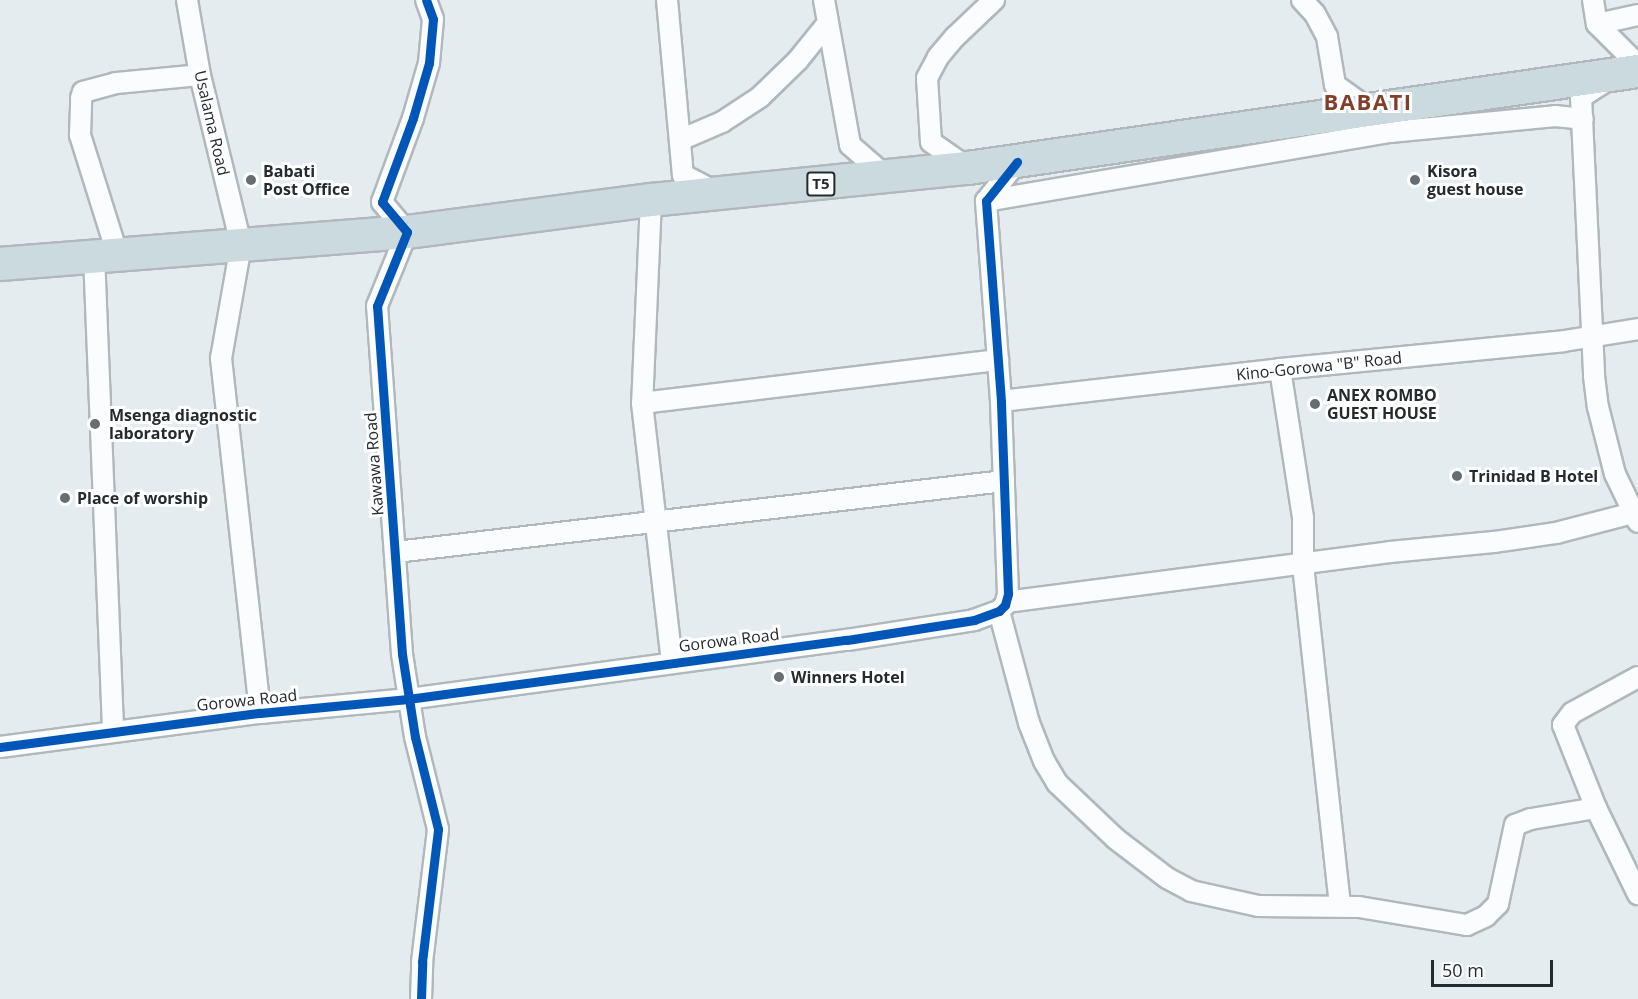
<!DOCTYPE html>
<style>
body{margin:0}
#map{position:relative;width:1638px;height:999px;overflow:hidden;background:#e4ecf0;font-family:"Open Sans",sans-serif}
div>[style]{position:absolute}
.roads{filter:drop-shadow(2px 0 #b1b8bb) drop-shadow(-2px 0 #b1b8bb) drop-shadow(0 2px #b1b8bb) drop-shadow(0 -2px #b1b8bb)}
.minor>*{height:20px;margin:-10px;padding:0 10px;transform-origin:10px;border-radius:10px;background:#fbfcfd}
.trunk>*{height:32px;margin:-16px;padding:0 16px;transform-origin:16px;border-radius:16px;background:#cbdadf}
.cycleway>*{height:9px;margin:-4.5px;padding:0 4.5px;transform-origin:4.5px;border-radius:4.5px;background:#0057b8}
.dots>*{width:16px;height:16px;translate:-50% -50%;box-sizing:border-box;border:3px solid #fff;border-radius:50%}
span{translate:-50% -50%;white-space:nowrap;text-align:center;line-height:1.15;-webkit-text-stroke:6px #fff;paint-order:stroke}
.shield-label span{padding:2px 4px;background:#fff;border:2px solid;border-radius:4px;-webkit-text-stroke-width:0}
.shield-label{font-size:15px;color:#242a2d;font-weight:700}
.street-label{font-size:16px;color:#242a2d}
.poi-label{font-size:16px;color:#242a2d;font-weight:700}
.left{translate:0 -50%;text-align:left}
.district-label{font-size:22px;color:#833e2a;font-weight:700;letter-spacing:1.5px}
.scale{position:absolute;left:1431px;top:960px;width:122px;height:27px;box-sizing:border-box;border:3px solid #242a2d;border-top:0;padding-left:8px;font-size:18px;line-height:21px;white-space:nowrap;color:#242a2d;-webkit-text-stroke:4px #fff;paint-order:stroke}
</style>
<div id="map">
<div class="roads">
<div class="minor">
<div style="left:187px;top:0;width:76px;rotate:80.2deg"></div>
<div style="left:200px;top:75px;width:175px;rotate:76.4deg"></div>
<div style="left:241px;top:245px;width:115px;rotate:100deg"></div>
<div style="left:221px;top:358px;width:357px;rotate:83.7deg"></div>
<div style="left:667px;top:0;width:176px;rotate:84.8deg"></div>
<div style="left:683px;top:175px;width:37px;rotate:27deg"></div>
<div style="left:824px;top:0;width:147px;rotate:79.8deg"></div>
<div style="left:850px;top:145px;width:50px;rotate:41deg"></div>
<div style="left:1302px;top:0;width:19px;rotate:47deg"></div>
<div style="left:1315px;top:14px;width:26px;rotate:62deg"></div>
<div style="left:1327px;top:37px;width:49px;rotate:80.5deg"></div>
<div style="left:1335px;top:85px;width:43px;rotate:35.5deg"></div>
<div style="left:1593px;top:0;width:24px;rotate:81deg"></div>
<div style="left:1597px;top:24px;width:58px;rotate:45deg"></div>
<div style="left:1597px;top:24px;width:42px;rotate:-12.4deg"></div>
<div style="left:1606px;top:81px;width:30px;rotate:147deg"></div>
<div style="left:1581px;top:97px;width:279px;rotate:87.3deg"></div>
<div style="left:1594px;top:376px;width:31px;rotate:83deg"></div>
<div style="left:1598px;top:407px;width:69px;rotate:75.8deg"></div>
<div style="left:1615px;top:474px;width:53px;rotate:64.4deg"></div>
<div style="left:680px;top:140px;width:46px;rotate:-23.2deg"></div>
<div style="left:722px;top:122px;width:45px;rotate:-33.3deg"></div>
<div style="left:760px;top:97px;width:53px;rotate:-44.2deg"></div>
<div style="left:798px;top:60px;width:46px;rotate:-51.1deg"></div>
<div style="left:968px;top:168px;width:45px;rotate:-144.9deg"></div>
<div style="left:931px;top:142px;width:64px;rotate:-93.6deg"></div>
<div style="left:927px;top:78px;width:24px;rotate:-62deg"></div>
<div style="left:938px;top:57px;width:26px;rotate:-50deg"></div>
<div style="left:955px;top:37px;width:54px;rotate:-43.5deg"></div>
<div style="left:651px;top:200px;width:203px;rotate:92.5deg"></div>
<div style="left:642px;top:403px;width:261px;rotate:83.4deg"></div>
<div style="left:986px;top:201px;width:410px;rotate:-9.7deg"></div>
<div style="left:1390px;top:132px;width:166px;rotate:-5.5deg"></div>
<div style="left:1555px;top:116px;width:28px;rotate:6deg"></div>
<div style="left:117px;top:253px;width:124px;rotate:-107.4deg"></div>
<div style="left:80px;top:135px;width:37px;rotate:-88deg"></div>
<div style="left:81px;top:98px;width:6px;rotate:-72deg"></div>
<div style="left:83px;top:92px;width:34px;rotate:-15deg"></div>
<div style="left:116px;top:83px;width:84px;rotate:-5.4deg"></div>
<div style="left:94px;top:255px;width:476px;rotate:87.7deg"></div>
<div style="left:1280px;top:369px;width:151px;rotate:81.2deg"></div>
<div style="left:1303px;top:518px;width:47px;rotate:90deg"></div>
<div style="left:1303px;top:565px;width:343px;rotate:83.8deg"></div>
<div style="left:1001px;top:401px;width:281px;rotate:-6.5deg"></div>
<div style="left:1280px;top:369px;width:285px;rotate:-5.6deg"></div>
<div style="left:1564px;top:341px;width:75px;rotate:-9.2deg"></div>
<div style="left:642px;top:403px;width:359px;rotate:-6.9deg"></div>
<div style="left:396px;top:552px;width:612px;rotate:-6.66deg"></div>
<div style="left:1006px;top:602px;width:387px;rotate:-7.4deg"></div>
<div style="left:1390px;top:552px;width:104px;rotate:-5.5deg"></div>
<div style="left:1494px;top:542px;width:63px;rotate:-8.3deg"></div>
<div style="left:1556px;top:533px;width:80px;rotate:-14.6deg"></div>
<div style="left:999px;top:611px;width:116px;rotate:75deg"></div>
<div style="left:1029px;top:723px;width:41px;rotate:68.5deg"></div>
<div style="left:1044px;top:761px;width:26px;rotate:59deg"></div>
<div style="left:1057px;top:783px;width:81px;rotate:43.5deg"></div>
<div style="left:1116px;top:839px;width:64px;rotate:37.4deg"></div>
<div style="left:1167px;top:878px;width:27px;rotate:28deg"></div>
<div style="left:1191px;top:891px;width:69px;rotate:12.6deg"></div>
<div style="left:1258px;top:906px;width:101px;rotate:0.6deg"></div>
<div style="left:1359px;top:907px;width:109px;rotate:9.5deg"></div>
<div style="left:1467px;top:925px;width:21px;rotate:-25deg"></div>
<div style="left:1486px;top:916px;width:17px;rotate:-45deg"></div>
<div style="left:1498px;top:904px;width:81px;rotate:-77.9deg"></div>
<div style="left:1515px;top:825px;width:17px;rotate:-21deg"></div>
<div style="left:1531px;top:819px;width:66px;rotate:-9.6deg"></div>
<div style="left:1638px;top:677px;width:75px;rotate:151.4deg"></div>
<div style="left:1572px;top:713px;width:15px;rotate:127deg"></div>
<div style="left:1563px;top:725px;width:89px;rotate:68.3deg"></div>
<div style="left:1596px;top:808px;width:96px;rotate:64deg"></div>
<div style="left:0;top:747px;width:262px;rotate:-7.5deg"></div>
<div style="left:260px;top:713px;width:149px;rotate:-5.4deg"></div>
<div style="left:408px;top:699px;width:443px;rotate:-7.7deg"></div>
<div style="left:847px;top:640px;width:129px;rotate:-8.9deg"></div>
<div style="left:974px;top:620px;width:27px;rotate:-20deg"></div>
<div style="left:999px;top:611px;width:8px;rotate:-45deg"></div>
<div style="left:1005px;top:605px;width:11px;rotate:-75deg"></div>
<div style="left:1008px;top:594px;width:193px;rotate:-92.1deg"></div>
<div style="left:1001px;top:401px;width:201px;rotate:-94.3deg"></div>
<div style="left:986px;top:201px;width:50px;rotate:-51.5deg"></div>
<div style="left:421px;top:999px;width:37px;rotate:-88deg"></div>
<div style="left:422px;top:962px;width:134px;rotate:-83.1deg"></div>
<div style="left:438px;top:829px;width:95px;rotate:-104deg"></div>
<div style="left:415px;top:737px;width:84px;rotate:-98.9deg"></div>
<div style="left:402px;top:654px;width:349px;rotate:-94.1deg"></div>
<div style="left:377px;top:306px;width:80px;rotate:-67.9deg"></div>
<div style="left:407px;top:232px;width:39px;rotate:-130deg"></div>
<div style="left:382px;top:202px;width:90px;rotate:-69.7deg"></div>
<div style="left:413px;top:118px;width:57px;rotate:-73.8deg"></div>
<div style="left:429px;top:63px;width:44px;rotate:-84.8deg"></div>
<div style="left:433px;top:19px;width:20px;rotate:-110deg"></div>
</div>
<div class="trunk">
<div style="left:0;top:264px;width:408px;rotate:-4.5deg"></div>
<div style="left:407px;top:232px;width:246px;rotate:-7.5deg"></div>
<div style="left:651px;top:200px;width:319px;rotate:-5.8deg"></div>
<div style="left:968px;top:168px;width:677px;rotate:-8.24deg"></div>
</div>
</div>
<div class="cycleway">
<div style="left:0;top:747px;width:262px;rotate:-7.5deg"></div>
<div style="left:260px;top:713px;width:149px;rotate:-5.4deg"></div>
<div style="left:408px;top:699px;width:443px;rotate:-7.7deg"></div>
<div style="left:847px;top:640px;width:129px;rotate:-8.9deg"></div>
<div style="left:974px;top:620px;width:27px;rotate:-20deg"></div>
<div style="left:999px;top:611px;width:8px;rotate:-45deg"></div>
<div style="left:1005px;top:605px;width:11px;rotate:-75deg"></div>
<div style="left:1008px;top:594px;width:193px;rotate:-92.1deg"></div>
<div style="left:1001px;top:401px;width:201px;rotate:-94.3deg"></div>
<div style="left:986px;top:201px;width:50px;rotate:-51.5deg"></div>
<div style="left:421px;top:999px;width:37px;rotate:-88deg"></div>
<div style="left:422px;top:962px;width:134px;rotate:-83.1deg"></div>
<div style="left:438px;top:829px;width:95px;rotate:-104deg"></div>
<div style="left:415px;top:737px;width:84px;rotate:-98.9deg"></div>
<div style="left:402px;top:654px;width:349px;rotate:-94.1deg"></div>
<div style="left:377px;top:306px;width:80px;rotate:-67.9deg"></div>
<div style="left:407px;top:232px;width:39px;rotate:-130deg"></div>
<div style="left:382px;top:202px;width:90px;rotate:-69.7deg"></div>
<div style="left:413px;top:118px;width:57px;rotate:-73.8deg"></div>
<div style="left:429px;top:63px;width:44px;rotate:-84.8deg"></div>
<div style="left:433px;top:19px;width:20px;rotate:-110deg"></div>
</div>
<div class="dots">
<div style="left:251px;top:180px;background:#676e71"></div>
<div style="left:1415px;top:180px;background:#676e71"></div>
<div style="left:1315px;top:404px;background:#676e71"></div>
<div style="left:95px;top:424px;background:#676e71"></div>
<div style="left:1457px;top:476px;background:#676e71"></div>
<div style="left:65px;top:498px;background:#676e71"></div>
<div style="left:779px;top:677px;background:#676e71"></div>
</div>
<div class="shield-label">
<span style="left:821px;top:184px">T5</span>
</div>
<div class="street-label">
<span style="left:212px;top:123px;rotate:77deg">Usalama Road</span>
<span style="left:1319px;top:366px;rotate:-6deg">Kino-Gorowa "B" Road</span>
<span style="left:374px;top:464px;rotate:-94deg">Kawawa Road</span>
<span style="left:729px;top:640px;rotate:-7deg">Gorowa Road</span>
<span style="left:247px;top:700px;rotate:-6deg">Gorowa Road</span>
</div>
<div class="poi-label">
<span class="left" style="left:263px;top:180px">Babati<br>Post Office</span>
<span class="left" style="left:1427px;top:180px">Kisora<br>guest house</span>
<span class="left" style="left:1327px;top:404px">ANEX ROMBO<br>GUEST HOUSE</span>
<span class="left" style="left:109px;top:424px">Msenga diagnostic<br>laboratory</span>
<span class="left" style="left:1469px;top:476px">Trinidad B Hotel</span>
<span class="left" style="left:77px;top:498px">Place of worship</span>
<span class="left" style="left:791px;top:677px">Winners Hotel</span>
</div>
<div class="district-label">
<span style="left:1368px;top:102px">BABATI</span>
</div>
<div class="scale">50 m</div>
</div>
